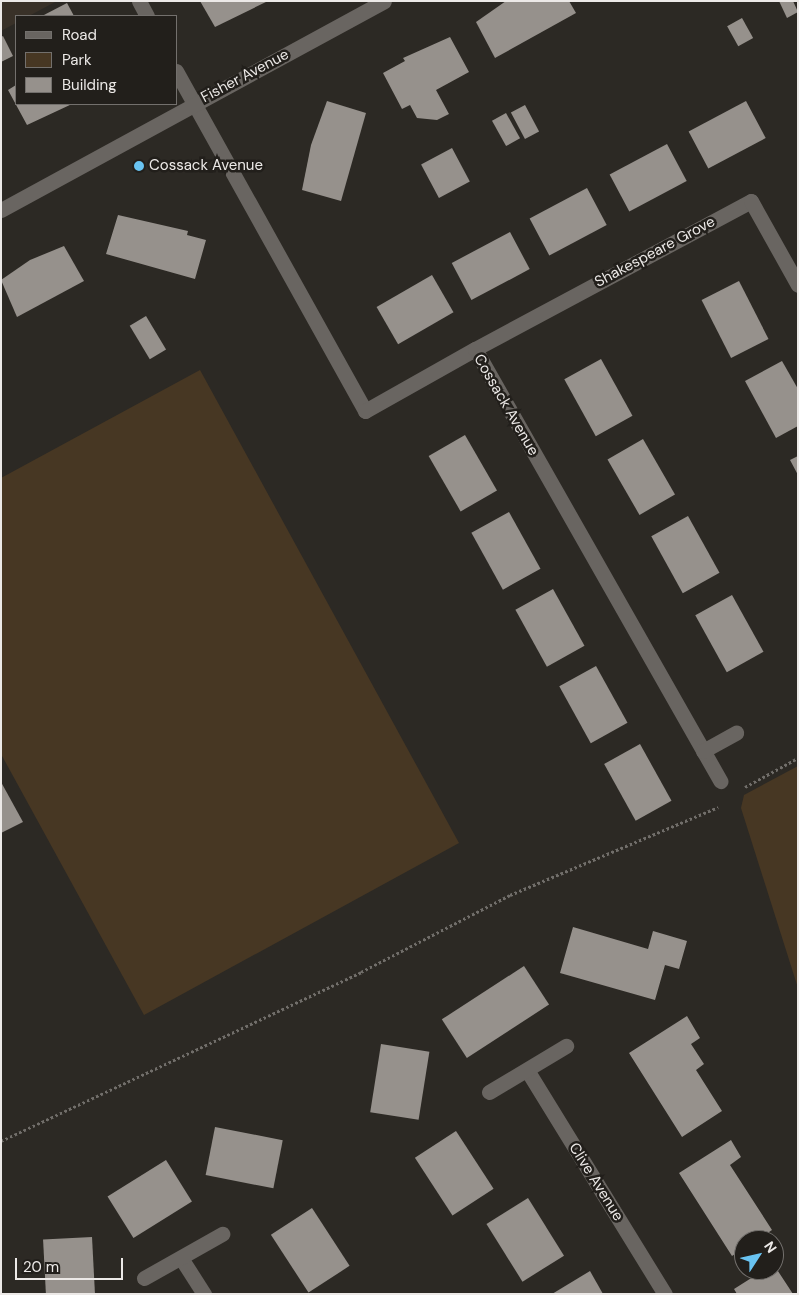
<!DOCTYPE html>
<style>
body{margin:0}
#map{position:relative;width:799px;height:1295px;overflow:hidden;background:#2c2924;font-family:"DM Sans",sans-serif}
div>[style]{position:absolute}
.built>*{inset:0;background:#393128}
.green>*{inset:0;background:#473723}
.building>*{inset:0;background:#96918c;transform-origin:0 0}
.path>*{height:3px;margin-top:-1.5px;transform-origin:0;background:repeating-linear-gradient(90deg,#716e6a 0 2.5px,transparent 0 5px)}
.minor>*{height:15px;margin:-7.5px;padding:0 7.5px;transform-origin:7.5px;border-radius:7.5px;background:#696561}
.dots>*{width:14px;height:14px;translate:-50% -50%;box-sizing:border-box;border:2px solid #221f1b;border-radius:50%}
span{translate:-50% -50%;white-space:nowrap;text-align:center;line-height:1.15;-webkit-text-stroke:5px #221f1b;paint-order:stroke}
.street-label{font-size:15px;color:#ece9e7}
.poi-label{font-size:15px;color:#ece9e7}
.left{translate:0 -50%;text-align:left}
.frame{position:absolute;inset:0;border:2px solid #ece9e7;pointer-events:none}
.legend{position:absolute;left:15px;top:15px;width:162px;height:90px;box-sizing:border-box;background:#221f1b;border:1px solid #73706d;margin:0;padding:6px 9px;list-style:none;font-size:15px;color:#ece9e7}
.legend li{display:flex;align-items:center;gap:10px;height:25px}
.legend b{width:25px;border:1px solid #73706d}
.north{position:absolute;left:734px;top:1230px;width:50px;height:50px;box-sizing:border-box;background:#221f1b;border:1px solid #73706d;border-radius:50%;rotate:55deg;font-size:14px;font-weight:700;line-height:20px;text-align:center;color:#ece9e7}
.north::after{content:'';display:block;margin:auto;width:18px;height:22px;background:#69c3f1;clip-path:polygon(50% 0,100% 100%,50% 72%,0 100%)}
.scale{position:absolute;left:15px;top:1258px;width:108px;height:22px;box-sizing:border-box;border:2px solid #ece9e7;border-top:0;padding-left:6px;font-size:15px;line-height:18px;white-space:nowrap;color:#ece9e7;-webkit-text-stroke:4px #221f1b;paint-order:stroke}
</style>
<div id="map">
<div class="built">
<div style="clip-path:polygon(1px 1px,57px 1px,29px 16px,16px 16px,16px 23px,1px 31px)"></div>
</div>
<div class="green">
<div style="clip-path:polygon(200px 370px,459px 843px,144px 1015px,1px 754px,1px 478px)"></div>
<div style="clip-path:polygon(798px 766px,798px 988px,741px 808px,744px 795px)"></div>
</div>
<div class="building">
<div style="clip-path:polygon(200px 1px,268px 1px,215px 27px)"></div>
<div style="clip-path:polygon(506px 1px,569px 1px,576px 13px,495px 58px,476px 22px)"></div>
<div style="clip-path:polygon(779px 1px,793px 1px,798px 12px,787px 18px)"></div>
<div style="clip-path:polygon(67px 3px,74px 16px,42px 16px)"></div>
<div style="left:742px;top:18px;width:23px;height:17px;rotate:61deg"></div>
<div style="clip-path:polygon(3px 36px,13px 56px,1px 62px,1px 37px)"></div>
<div style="clip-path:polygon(450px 37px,469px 72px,436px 90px,449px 114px,437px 120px,417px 118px,410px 105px,402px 109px,383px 73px,405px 61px,403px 58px)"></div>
<div style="clip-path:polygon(16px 85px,16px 104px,72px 104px,27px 125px,8px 90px)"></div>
<div style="clip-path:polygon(327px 101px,366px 113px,341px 201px,302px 190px,311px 145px)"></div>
<div style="left:746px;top:101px;width:42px;height:65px;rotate:62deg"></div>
<div style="left:525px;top:105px;width:30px;height:16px;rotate:62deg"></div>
<div style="left:506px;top:113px;width:29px;height:16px;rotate:61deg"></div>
<div style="left:667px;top:144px;width:42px;height:65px;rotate:62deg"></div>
<div style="left:452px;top:148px;width:38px;height:35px;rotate:62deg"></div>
<div style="left:587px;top:188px;width:42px;height:65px;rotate:62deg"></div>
<div style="clip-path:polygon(118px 215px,188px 231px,187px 235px,206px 240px,195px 279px,106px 254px)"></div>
<div style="left:510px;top:232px;width:42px;height:66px;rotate:62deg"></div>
<div style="clip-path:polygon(64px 246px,84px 281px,17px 317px,1px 280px,30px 260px)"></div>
<div style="left:432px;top:275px;width:43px;height:64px;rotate:60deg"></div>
<div style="left:739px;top:281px;width:65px;height:42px;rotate:63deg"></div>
<div style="left:146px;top:316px;width:39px;height:19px;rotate:59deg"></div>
<div style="left:601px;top:359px;width:65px;height:42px;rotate:61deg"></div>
<div style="clip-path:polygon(782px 361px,798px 389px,798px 426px,776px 438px,745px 381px)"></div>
<div style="left:465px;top:435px;width:64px;height:42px;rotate:60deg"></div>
<div style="left:643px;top:439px;width:64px;height:41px;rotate:60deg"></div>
<div style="clip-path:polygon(798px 456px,798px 475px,790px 460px)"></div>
<div style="left:509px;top:512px;width:65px;height:43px;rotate:61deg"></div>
<div style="left:688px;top:516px;width:65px;height:42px;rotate:61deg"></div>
<div style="left:553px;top:589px;width:65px;height:43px;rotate:61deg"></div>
<div style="left:732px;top:595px;width:65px;height:42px;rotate:61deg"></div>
<div style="left:596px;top:666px;width:65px;height:42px;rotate:61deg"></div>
<div style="left:640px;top:744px;width:65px;height:41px;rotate:61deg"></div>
<div style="clip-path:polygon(1px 782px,23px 822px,1px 833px)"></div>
<div style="clip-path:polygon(573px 927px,648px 949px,653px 931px,687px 941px,679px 969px,665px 965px,655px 1000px,560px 973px)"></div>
<div style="left:524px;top:966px;width:46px;height:98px;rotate:57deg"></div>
<div style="clip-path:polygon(687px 1016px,700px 1038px,691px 1044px,704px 1064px,696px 1070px,722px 1111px,682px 1137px,629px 1053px)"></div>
<div style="left:381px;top:1044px;width:49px;height:69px;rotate:9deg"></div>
<div style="left:215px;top:1127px;width:69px;height:49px;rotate:11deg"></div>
<div style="left:456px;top:1131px;width:69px;height:49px;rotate:57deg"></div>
<div style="clip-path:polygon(731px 1140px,741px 1157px,730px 1165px,772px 1230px,757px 1240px,744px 1240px,744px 1248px,732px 1256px,679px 1173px)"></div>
<div style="left:166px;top:1160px;width:49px;height:69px;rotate:58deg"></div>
<div style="left:528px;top:1198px;width:68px;height:49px;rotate:58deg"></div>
<div style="left:312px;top:1208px;width:69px;height:49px;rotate:57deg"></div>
<div style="left:92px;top:1237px;width:57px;height:49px;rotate:87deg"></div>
<div style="clip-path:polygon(774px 1265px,793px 1294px,737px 1294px,734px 1289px,764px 1270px,774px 1270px)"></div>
<div style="clip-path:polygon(590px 1271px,603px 1294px,552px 1294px)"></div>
</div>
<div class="path">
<div style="left:745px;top:787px;width:60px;rotate:-28.7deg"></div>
<div style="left:1px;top:1141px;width:398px;rotate:-25.1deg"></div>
<div style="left:361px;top:972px;width:168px;rotate:-27.3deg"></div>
<div style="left:510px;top:895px;width:226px;rotate:-22.9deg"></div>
</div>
<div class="minor">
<div style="left:139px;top:1px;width:17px;rotate:62deg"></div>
<div style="left:176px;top:71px;width:389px;rotate:60.9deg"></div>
<div style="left:365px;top:411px;width:126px;rotate:-29.4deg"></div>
<div style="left:475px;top:349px;width:497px;rotate:60.4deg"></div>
<div style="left:1px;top:210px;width:436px;rotate:-28.6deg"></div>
<div style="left:475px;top:349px;width:313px;rotate:-28.2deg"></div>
<div style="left:751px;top:201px;width:96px;rotate:60.8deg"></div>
<div style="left:703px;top:751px;width:38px;rotate:-29deg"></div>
<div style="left:527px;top:1070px;width:263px;rotate:58.4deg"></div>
<div style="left:489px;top:1092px;width:90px;rotate:-30.9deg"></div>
<div style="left:181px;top:1258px;width:43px;rotate:57.4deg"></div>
<div style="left:144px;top:1278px;width:90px;rotate:-29.4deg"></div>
</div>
<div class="dots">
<div style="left:139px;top:166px;background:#69c3f1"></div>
</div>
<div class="street-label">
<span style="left:245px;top:76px;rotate:-28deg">Fisher Avenue</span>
<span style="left:655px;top:252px;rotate:-28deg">Shakespeare Grove</span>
<span style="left:506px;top:405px;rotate:60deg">Cossack Avenue</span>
<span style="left:596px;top:1182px;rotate:58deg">Clive Avenue</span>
</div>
<div class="poi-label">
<span class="left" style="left:149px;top:166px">Cossack Avenue</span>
</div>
<div class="frame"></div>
<ul class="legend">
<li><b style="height:6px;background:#696561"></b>Road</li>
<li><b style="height:14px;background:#473723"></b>Park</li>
<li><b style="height:14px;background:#96918c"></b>Building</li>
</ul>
<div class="north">N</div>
<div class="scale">20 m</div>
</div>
